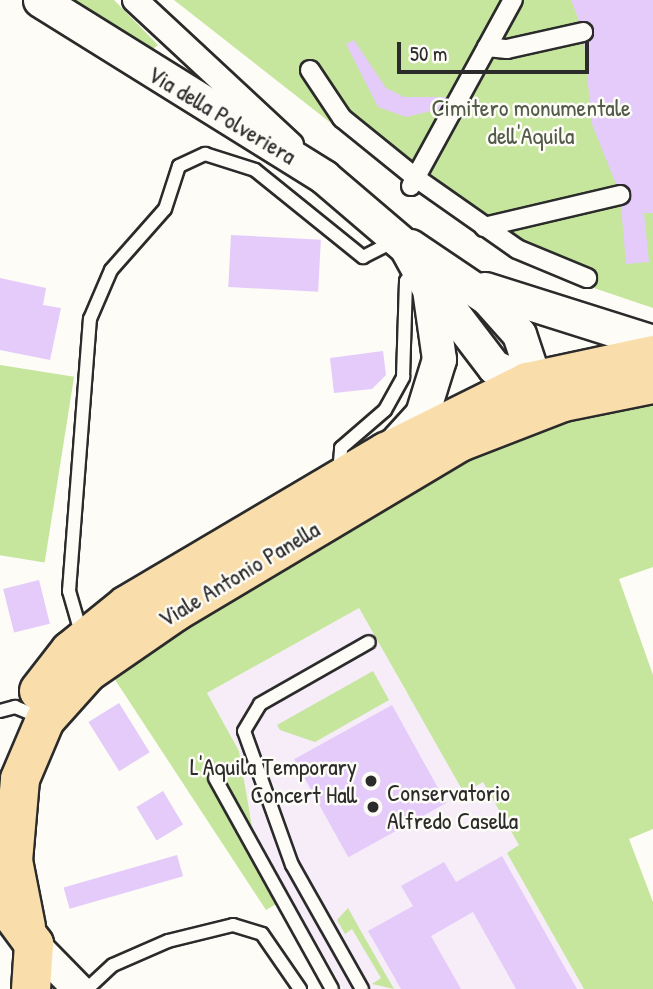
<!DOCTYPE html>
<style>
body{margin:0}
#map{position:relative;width:653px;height:989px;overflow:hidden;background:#fdfcf7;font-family:"Patrick Hand",sans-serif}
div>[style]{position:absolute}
.built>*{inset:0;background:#f6edf8}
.green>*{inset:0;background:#c6e59d;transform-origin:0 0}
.building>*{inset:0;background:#e4cbfa;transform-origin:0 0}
.roads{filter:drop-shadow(2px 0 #2b2b2b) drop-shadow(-2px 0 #2b2b2b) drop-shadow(0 2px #2b2b2b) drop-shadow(0 -2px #2b2b2b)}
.service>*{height:12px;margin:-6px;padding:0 6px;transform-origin:6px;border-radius:6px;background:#fdfcf7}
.pedestrian>*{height:18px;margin:-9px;padding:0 9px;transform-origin:9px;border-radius:9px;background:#fdfcf7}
.minor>*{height:24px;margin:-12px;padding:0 12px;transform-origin:12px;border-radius:12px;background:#fdfcf7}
.tertiary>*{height:30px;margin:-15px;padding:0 15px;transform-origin:15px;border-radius:15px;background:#fdfcf7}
.secondary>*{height:33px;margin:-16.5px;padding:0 16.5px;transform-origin:16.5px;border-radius:16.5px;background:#fdfcf7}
.primary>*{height:38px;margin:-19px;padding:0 19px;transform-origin:19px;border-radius:19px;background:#f9deab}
.dots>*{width:19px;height:19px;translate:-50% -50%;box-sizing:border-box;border:4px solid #fdfcf7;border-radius:50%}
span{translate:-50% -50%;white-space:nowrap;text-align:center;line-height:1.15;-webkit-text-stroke:5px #fdfcf7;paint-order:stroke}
.park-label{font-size:24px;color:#525a48}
.street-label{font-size:24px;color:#2b2b2b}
.poi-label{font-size:24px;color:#2b2b2b}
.right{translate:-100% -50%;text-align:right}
.left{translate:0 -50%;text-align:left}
.scale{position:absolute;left:397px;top:42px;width:192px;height:32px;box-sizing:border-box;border:4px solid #2b2b2b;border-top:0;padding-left:9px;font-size:21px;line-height:24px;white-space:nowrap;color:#2b2b2b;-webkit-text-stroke:5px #fdfcf7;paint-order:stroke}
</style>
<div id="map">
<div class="built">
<div style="clip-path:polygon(359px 608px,407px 693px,427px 682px,601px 989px,343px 989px,253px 832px,239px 751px,207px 693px)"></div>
</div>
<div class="green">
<div style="clip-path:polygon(65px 0,114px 0,158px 45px,149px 52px)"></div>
<div style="clip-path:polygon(174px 0,653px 0,653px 308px,520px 263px,433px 203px)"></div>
<div style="left:0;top:365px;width:75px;height:188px;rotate:9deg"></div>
<div style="clip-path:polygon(653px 396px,653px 567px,619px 579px,653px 675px,653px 829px,629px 839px,653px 902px,653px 989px,584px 989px,507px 853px,519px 845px,483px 782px,464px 793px,359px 608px,207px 693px,239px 751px,253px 832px,290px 896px,266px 910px,110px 672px,505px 436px)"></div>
<div style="clip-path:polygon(373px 671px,389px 700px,315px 742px,280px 730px,277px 725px)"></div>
<div style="clip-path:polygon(348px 908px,362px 933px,394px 989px,372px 984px,381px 978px,352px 929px,345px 934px,337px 920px)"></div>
</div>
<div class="building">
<div style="clip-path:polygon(571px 0,653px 0,653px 213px,644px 213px,649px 262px,626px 264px,621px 206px,631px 193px,616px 184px,592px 124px,584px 43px,594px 30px,579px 21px)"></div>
<div style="clip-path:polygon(354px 40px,386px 88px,404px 97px,447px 97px,440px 109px,406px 117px,378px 107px,346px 44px)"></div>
<div style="left:231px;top:235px;width:90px;height:52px;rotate:3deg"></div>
<div style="clip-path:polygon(0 278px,46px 288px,43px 305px,61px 308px,50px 360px,0 350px)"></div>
<div style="clip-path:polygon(383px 351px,386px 375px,372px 389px,334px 393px,330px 358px)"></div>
<div style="left:39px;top:580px;width:45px;height:37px;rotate:76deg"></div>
<div style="left:119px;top:703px;width:58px;height:36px;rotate:58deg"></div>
<div style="left:392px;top:705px;width:112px;height:112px;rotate:61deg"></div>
<div style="left:163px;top:791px;width:39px;height:31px;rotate:59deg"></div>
<div style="left:177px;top:855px;width:22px;height:118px;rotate:74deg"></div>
<div style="clip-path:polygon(502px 856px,577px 989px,516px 989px,473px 912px,431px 936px,461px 989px,401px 989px,368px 931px,413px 906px,401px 886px,444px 862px,456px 882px)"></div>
</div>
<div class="roads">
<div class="service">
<div style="left:339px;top:473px;width:25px;rotate:-85deg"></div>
<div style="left:341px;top:448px;width:58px;rotate:-40.8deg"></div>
<div style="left:385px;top:410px;width:38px;rotate:-61deg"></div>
<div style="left:403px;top:377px;width:96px;rotate:-88.2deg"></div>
<div style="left:406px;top:281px;width:16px;rotate:-55deg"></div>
<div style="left:82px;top:636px;width:47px;rotate:-106.1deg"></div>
<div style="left:69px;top:591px;width:273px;rotate:-85.6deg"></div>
<div style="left:90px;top:319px;width:53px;rotate:-66.8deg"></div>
<div style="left:111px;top:270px;width:81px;rotate:-48.5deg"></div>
<div style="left:165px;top:209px;width:45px;rotate:-72deg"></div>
<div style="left:179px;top:166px;width:29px;rotate:-25deg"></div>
<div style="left:205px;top:154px;width:52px;rotate:17.7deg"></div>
<div style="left:255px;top:170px;width:139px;rotate:38.9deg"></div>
<div style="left:363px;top:257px;width:36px;rotate:-27deg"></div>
<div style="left:0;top:711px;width:16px;rotate:-15deg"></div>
<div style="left:15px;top:707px;width:29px;rotate:22deg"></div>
<div style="left:215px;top:778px;width:241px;rotate:61deg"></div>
<div style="left:87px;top:989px;width:35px;rotate:-43deg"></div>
<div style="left:113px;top:965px;width:60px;rotate:-23.6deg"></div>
<div style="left:168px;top:941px;width:67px;rotate:-13.8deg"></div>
<div style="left:233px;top:925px;width:30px;rotate:17deg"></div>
<div style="left:262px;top:934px;width:67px;rotate:55.4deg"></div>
<div style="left:362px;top:989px;width:142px;rotate:-119.4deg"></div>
<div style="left:292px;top:865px;width:142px;rotate:-109.7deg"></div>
<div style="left:244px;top:731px;width:31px;rotate:-59deg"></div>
<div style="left:260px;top:704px;width:125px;rotate:-29.6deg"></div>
</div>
<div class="pedestrian">
<div style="left:487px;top:47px;width:20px;rotate:6deg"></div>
<div style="left:507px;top:49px;width:78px;rotate:-12.6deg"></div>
<div style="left:310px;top:70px;width:58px;rotate:56.3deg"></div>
<div style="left:342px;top:118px;width:95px;rotate:39deg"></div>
<div style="left:416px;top:178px;width:123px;rotate:35.1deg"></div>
<div style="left:517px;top:249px;width:76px;rotate:22.5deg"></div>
<div style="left:411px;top:186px;width:212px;rotate:-61.3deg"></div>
<div style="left:484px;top:227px;width:140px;rotate:-13.2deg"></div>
</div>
<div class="minor">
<div style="left:135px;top:0;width:213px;rotate:42.9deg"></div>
</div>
<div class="tertiary">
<div style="left:34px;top:944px;width:63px;rotate:45.6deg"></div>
</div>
<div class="secondary">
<div style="left:40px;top:0;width:335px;rotate:31.9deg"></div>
<div style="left:324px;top:177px;width:108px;rotate:40.5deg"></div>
<div style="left:406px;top:247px;width:48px;rotate:61.3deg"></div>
<div style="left:429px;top:289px;width:71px;rotate:81.9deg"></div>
<div style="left:439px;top:359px;width:58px;rotate:107.2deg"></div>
<div style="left:422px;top:414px;width:43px;rotate:132.2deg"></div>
<div style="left:410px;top:246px;width:93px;rotate:34deg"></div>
<div style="left:487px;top:298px;width:48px;rotate:48.4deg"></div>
<div style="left:519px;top:334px;width:41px;rotate:71.6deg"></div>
<div style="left:532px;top:373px;width:32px;rotate:126deg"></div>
<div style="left:485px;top:289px;width:176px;rotate:17.5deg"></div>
<div style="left:436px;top:291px;width:96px;rotate:52.7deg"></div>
<div style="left:494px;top:367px;width:57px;rotate:21.6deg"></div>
</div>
<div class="primary">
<div style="left:39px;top:691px;width:51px;rotate:-52.2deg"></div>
<div style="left:70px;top:651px;width:73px;rotate:-38.9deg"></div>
<div style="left:127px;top:605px;width:301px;rotate:-30.6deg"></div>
<div style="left:386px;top:452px;width:157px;rotate:-26.4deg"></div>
<div style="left:527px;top:382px;width:129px;rotate:-12.1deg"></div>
<div style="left:8px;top:909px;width:44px;rotate:53.4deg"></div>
<div style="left:34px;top:944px;width:45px;rotate:93.8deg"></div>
<div style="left:26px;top:927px;width:67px;rotate:-101.1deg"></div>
<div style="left:13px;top:861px;width:82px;rotate:-85.1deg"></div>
<div style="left:20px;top:779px;width:64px;rotate:-67deg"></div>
<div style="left:45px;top:720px;width:64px;rotate:-48.1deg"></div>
<div style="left:88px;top:672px;width:106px;rotate:-34.6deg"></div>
<div style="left:175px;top:612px;width:332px;rotate:-30.8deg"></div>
<div style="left:460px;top:442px;width:110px;rotate:-21.2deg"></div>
<div style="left:563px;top:402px;width:92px;rotate:-11.3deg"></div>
</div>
</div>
<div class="dots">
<div style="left:371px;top:781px;background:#2b2b2b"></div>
<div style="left:373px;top:807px;background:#2b2b2b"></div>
</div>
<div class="park-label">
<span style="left:531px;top:122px">Cimitero monumentale<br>dell'Aquila</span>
</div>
<div class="street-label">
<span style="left:222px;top:115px;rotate:31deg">Via della Polveriera</span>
<span style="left:239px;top:574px;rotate:-31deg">Viale Antonio Panella</span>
</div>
<div class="poi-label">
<span class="right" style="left:357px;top:781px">L'Aquila Temporary<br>Concert Hall</span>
<span class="left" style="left:387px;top:807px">Conservatorio<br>Alfredo Casella</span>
</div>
<div class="scale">50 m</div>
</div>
